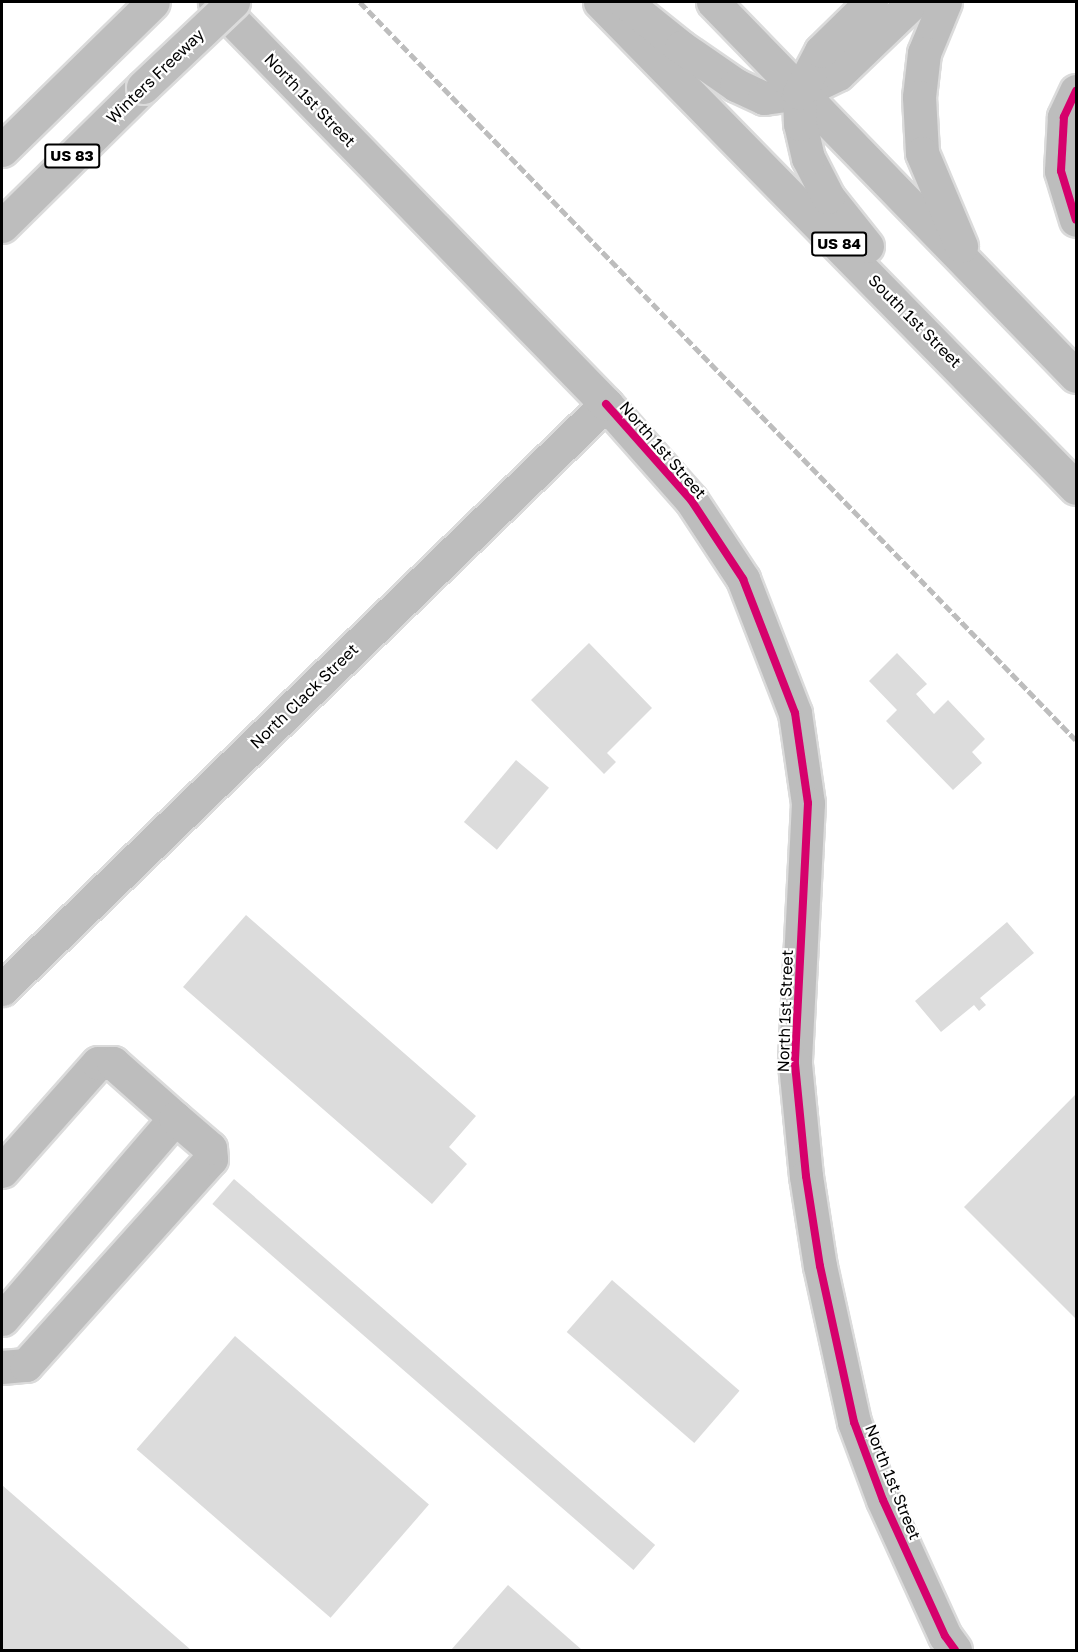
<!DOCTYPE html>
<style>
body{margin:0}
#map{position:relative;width:1078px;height:1652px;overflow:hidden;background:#fff;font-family:"Golos Text",sans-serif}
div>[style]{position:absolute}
.building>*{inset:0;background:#dcdcdc;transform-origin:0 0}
.roads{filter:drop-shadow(2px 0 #dbdbdb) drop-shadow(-2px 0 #dbdbdb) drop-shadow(0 2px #dbdbdb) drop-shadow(0 -2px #dbdbdb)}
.minor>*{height:33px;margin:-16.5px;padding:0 16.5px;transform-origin:16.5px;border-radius:16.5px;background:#bdbdbd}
.major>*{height:33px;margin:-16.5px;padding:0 16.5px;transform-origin:16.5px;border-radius:16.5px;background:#bdbdbd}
.highway>*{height:33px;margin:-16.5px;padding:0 16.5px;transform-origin:16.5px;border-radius:16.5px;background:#bdbdbd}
.rail>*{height:4.5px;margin-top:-2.25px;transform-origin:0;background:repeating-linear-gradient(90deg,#bdbdbd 0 9px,transparent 0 12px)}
.bridges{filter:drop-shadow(2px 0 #dbdbdb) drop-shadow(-2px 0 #dbdbdb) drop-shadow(0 2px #dbdbdb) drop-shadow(0 -2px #dbdbdb)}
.highway-bridge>*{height:33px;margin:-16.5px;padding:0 16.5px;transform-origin:16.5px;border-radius:16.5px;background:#bdbdbd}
.cycleway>*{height:8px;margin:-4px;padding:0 4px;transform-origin:4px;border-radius:4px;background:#d6006c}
span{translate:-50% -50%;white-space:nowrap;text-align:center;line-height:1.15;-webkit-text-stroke:4.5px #fff;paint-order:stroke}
.shield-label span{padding:2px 4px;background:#fff;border:2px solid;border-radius:4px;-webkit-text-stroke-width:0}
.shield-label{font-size:15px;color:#000;font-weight:700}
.street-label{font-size:16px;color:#000}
.frame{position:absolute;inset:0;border:3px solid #000;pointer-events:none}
</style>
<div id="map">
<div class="building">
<div style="clip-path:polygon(589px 643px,652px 708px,607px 753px,616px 762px,604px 774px,531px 700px)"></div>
<div style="clip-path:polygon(897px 653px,927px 684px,916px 694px,934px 714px,948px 700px,985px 739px,972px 752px,982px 763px,953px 790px,886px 721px,897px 710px,869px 681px)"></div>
<div style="left:516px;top:760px;width:43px;height:81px;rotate:40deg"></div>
<div style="clip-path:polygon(246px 915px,476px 1116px,449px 1147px,467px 1164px,432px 1204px,183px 987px)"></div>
<div style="clip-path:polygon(1007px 922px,1034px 953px,980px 998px,986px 1005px,979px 1011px,974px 1005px,941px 1032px,915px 1001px)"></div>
<div style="clip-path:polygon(1076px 1094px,1076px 1319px,964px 1207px)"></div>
<div style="left:234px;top:1179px;width:558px;height:33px;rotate:41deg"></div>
<div style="left:612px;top:1280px;width:169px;height:69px;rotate:41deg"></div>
<div style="left:235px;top:1336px;width:257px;height:150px;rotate:41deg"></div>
<div style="clip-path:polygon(2px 1485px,191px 1650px,2px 1650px)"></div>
<div style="clip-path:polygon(508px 1585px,582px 1650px,451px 1650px)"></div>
</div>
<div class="roads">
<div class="minor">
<div style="left:1076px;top:91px;width:29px;rotate:115deg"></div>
<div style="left:1064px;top:117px;width:54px;rotate:93.2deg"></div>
<div style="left:1061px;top:171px;width:51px;rotate:73deg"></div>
<div style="left:606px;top:404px;width:128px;rotate:48.5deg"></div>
<div style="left:691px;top:500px;width:95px;rotate:56.6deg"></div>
<div style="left:743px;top:579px;width:144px;rotate:68.8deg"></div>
<div style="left:795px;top:713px;width:91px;rotate:81.8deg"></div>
<div style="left:808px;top:803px;width:261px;rotate:92.9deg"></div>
<div style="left:795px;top:1064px;width:113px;rotate:84.4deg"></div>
<div style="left:806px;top:1176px;width:91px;rotate:81.2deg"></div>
<div style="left:820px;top:1266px;width:160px;rotate:77.7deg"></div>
<div style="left:854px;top:1422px;width:83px;rotate:69.6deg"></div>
<div style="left:883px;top:1500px;width:149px;rotate:65.5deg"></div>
<div style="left:945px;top:1636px;width:17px;rotate:54deg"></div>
<div style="left:2px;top:1171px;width:144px;rotate:-48.4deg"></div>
<div style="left:98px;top:1063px;width:15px"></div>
<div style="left:113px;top:1063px;width:83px;rotate:41.6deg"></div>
<div style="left:175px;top:1118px;width:265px;rotate:130.7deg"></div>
<div style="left:2px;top:1367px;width:24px;rotate:-5deg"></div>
<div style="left:26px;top:1365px;width:277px;rotate:-48.1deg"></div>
<div style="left:211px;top:1159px;width:11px;rotate:-95deg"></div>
<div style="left:210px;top:1148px;width:46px;rotate:-139.4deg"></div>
</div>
<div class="major">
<div style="left:2px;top:989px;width:841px;rotate:-44.08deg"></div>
<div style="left:606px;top:404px;width:561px;rotate:-134.21deg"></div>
</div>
<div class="highway">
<div style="left:600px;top:2px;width:680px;rotate:45.6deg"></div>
<div style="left:625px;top:2px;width:72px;rotate:38.8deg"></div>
<div style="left:681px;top:47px;width:67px;rotate:34.6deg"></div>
<div style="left:736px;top:85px;width:31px;rotate:25deg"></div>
<div style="left:764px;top:98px;width:35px;rotate:-8deg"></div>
<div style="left:799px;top:93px;width:43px;rotate:-26deg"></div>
<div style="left:838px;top:74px;width:104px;rotate:-43.8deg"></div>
<div style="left:713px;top:2px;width:521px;rotate:45.86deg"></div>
<div style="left:945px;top:2px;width:55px;rotate:112.4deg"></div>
<div style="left:924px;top:53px;width:44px;rotate:96.5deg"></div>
<div style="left:919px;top:97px;width:56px;rotate:86.9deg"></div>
<div style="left:922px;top:153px;width:101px;rotate:67.2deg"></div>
<div style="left:2px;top:150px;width:211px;rotate:-44.4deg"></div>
<div style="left:2px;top:226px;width:198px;rotate:-44.6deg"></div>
<div style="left:867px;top:246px;width:63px;rotate:-128.5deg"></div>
<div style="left:828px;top:197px;width:44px;rotate:-117.1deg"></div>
<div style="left:808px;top:158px;width:35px;rotate:-103deg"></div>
<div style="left:800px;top:124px;width:31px;rotate:-92deg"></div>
<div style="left:799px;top:93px;width:47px;rotate:-62.4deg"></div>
<div style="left:821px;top:51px;width:70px;rotate:-44.4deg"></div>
</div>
</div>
<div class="rail">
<div style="left:360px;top:2px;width:1028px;rotate:45.87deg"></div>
</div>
<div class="bridges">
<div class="highway-bridge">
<div style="left:143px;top:87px;width:124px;rotate:-43.4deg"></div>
</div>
</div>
<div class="cycleway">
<div style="left:1076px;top:91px;width:29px;rotate:115deg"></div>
<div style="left:1064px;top:117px;width:54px;rotate:93.2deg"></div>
<div style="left:1061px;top:171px;width:51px;rotate:73deg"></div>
<div style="left:606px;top:404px;width:128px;rotate:48.5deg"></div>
<div style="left:691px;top:500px;width:95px;rotate:56.6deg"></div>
<div style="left:743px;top:579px;width:144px;rotate:68.8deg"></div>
<div style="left:795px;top:713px;width:91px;rotate:81.8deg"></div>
<div style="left:808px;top:803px;width:261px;rotate:92.9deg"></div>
<div style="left:795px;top:1064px;width:113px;rotate:84.4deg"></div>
<div style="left:806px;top:1176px;width:91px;rotate:81.2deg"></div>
<div style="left:820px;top:1266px;width:160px;rotate:77.7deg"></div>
<div style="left:854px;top:1422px;width:83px;rotate:69.6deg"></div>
<div style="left:883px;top:1500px;width:149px;rotate:65.5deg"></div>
<div style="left:945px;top:1636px;width:17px;rotate:54deg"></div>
</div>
<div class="shield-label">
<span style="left:72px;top:156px">US 83</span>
<span style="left:839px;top:244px">US 84</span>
</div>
<div class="street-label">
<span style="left:155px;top:76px;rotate:-44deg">Winters Freeway</span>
<span style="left:310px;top:100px;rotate:46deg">North 1st Street</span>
<span style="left:915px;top:321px;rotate:45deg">South 1st Street</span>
<span style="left:663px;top:450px;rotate:49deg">North 1st Street</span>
<span style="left:304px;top:696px;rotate:-44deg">North Clack Street</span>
<span style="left:785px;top:1011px;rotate:-88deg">North 1st Street</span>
<span style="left:893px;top:1482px;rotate:68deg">North 1st Street</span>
</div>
<div class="frame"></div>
</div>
